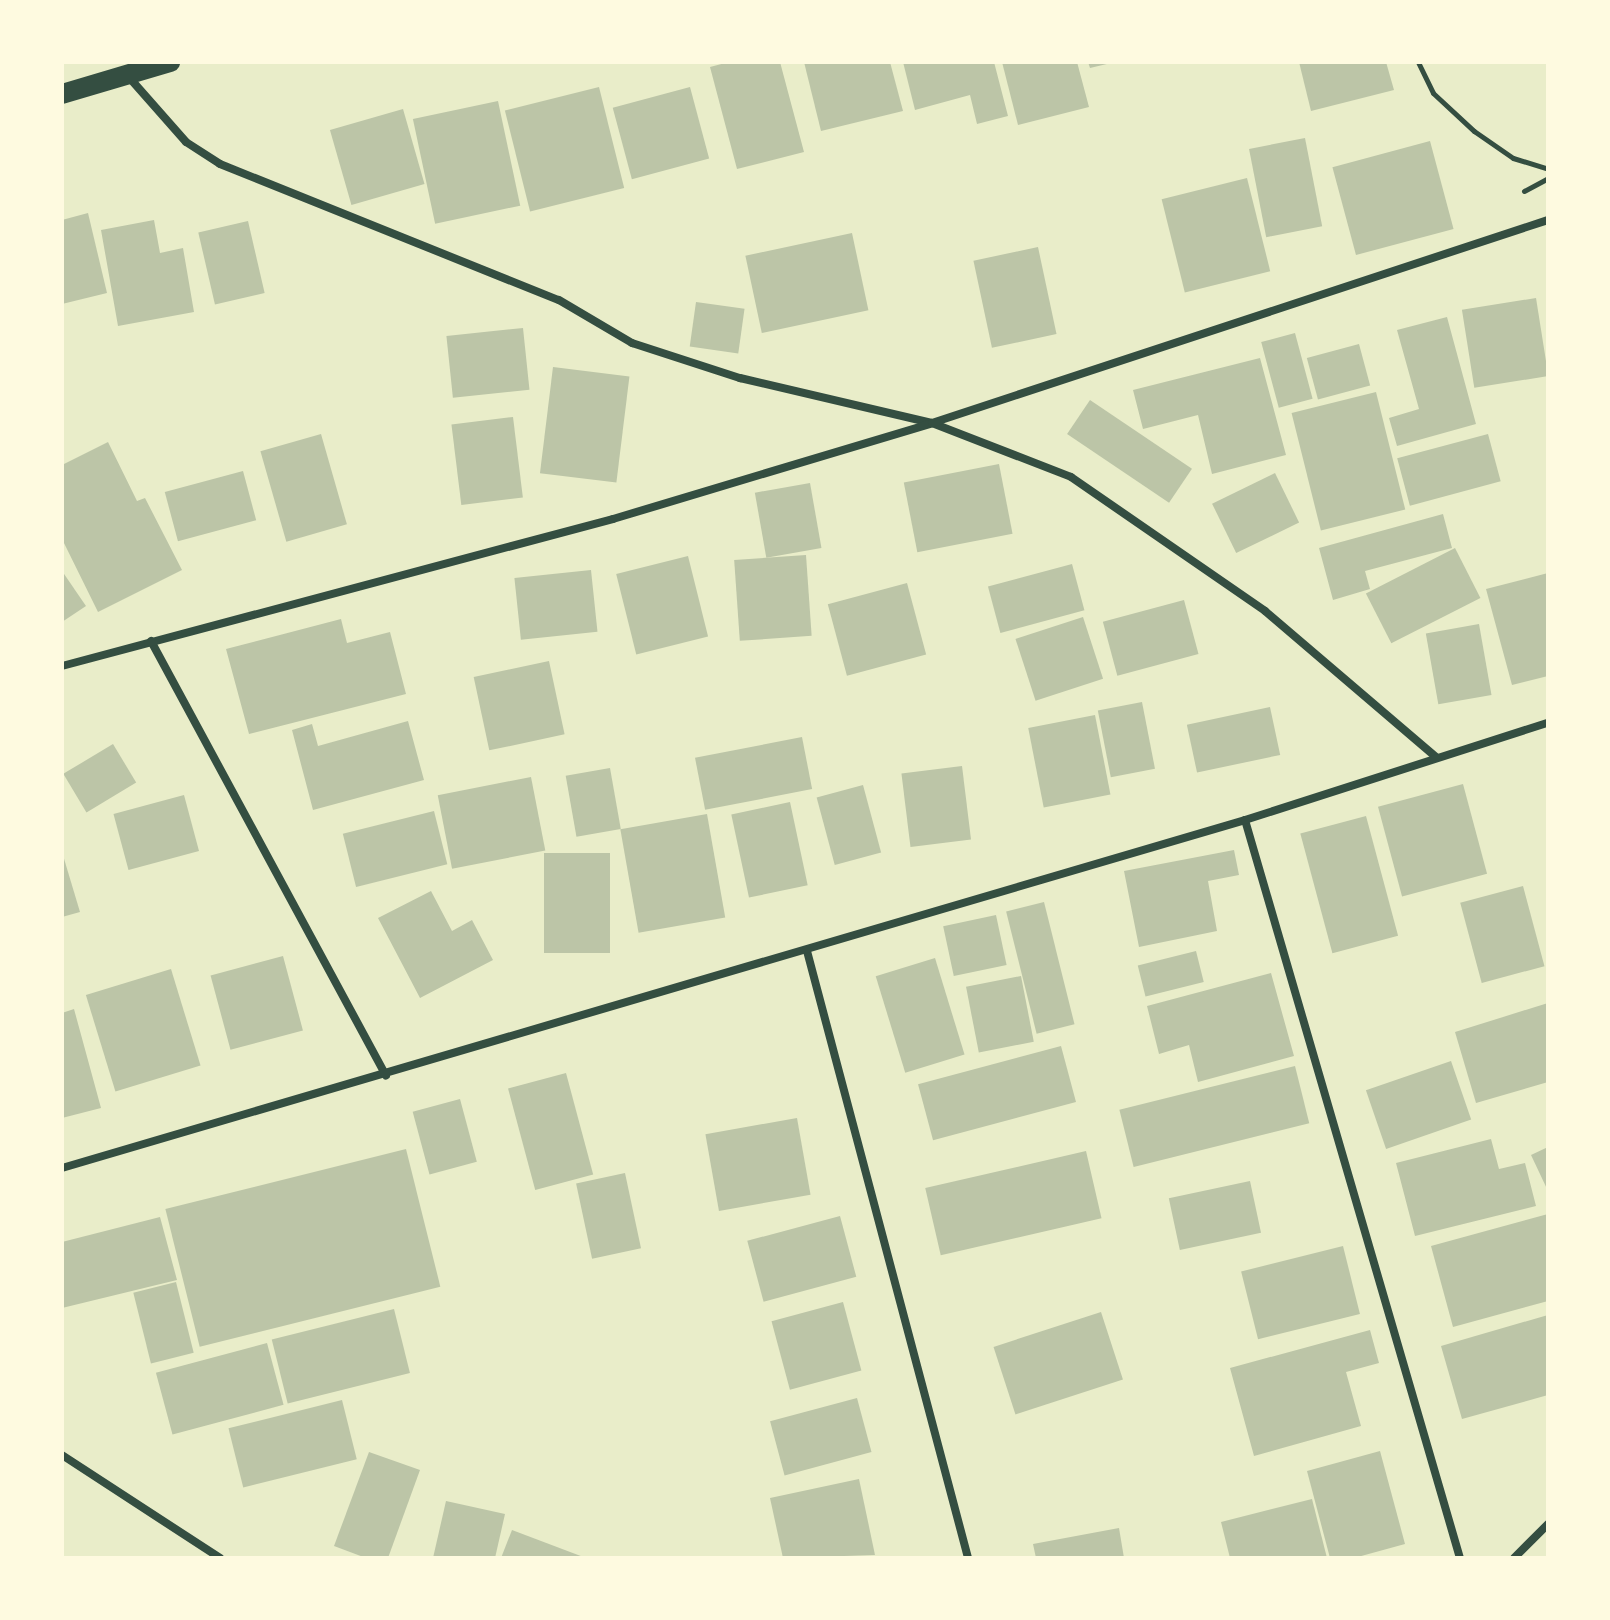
<!DOCTYPE html>
<style>
body{margin:0}
#map{position:relative;width:1610px;height:1620px;overflow:hidden;background:#e9edc9;font-family:Georgia,serif}
div>[style]{position:absolute}
.building>*{inset:0;background:#bcc5a7;transform-origin:0 0}
.path>*{height:5px;margin:-2.5px;padding:0 2.5px;transform-origin:2.5px;border-radius:2.5px;background:#344e41}
.minor>*{height:8px;margin:-4px;padding:0 4px;transform-origin:4px;border-radius:4px;background:#344e41}
.primary>*{height:20px;margin:-10px;padding:0 10px;transform-origin:10px;border-radius:10px;background:#344e41}
span{translate:-50% -50%;white-space:nowrap;text-align:center;line-height:1.15;-webkit-text-stroke:8px #fefae0;paint-order:stroke}
.frame{position:absolute;inset:0;border:64px solid #fefae0;pointer-events:none}
</style>
<div id="map">
<div class="building">
<div style="clip-path:polygon(729px 62px,780px 62px,804px 152px,737px 169px,710px 67px)"></div>
<div style="clip-path:polygon(804px 62px,890px 62px,903px 111px,821px 131px)"></div>
<div style="clip-path:polygon(903px 62px,994px 62px,1008px 116px,977px 124px,970px 95px,915px 110px)"></div>
<div style="clip-path:polygon(1002px 62px,1077px 62px,1089px 107px,1018px 125px)"></div>
<div style="clip-path:polygon(1088px 62px,1110px 62px,1111px 63px,1090px 68px)"></div>
<div style="clip-path:polygon(1299px 62px,1386px 62px,1394px 90px,1311px 111px)"></div>
<div style="left:599px;top:87px;width:104px;height:97px;rotate:76deg"></div>
<div style="left:690px;top:87px;width:74px;height:80px;rotate:75deg"></div>
<div style="left:498px;top:101px;width:107px;height:87px;rotate:78deg"></div>
<div style="left:403px;top:109px;width:78px;height:76px;rotate:74deg"></div>
<div style="left:1305px;top:138px;width:90px;height:57px;rotate:79deg"></div>
<div style="left:1430px;top:141px;width:91px;height:101px;rotate:75deg"></div>
<div style="left:1247px;top:178px;width:96px;height:88px;rotate:76deg"></div>
<div style="clip-path:polygon(88px 213px,107px 293px,62px 304px,62px 220px)"></div>
<div style="clip-path:polygon(154px 220px,160px 253px,183px 248px,194px 312px,118px 326px,101px 230px)"></div>
<div style="left:248px;top:221px;width:74px;height:51px;rotate:77deg"></div>
<div style="left:852px;top:233px;width:79px;height:109px;rotate:78deg"></div>
<div style="left:1038px;top:247px;width:89px;height:66px;rotate:78deg"></div>
<div style="left:1536px;top:298px;width:79px;height:75px;rotate:81deg"></div>
<div style="left:696px;top:302px;width:49px;height:45px;rotate:8deg"></div>
<div style="clip-path:polygon(1447px 317px,1476px 424px,1397px 446px,1389px 418px,1419px 409px,1397px 330px)"></div>
<div style="left:523px;top:328px;width:62px;height:77px;rotate:84deg"></div>
<div style="left:1295px;top:333px;width:68px;height:35px;rotate:75deg"></div>
<div style="left:1359px;top:344px;width:43px;height:54px;rotate:75deg"></div>
<div style="clip-path:polygon(1260px 358px,1286px 455px,1212px 474px,1198px 415px,1143px 429px,1133px 390px)"></div>
<div style="left:553px;top:367px;width:77px;height:107px;rotate:7deg"></div>
<div style="left:1376px;top:392px;width:121px;height:87px;rotate:76deg"></div>
<div style="left:1090px;top:400px;width:123px;height:41px;rotate:34deg"></div>
<div style="left:513px;top:417px;width:81px;height:62px;rotate:83deg"></div>
<div style="left:321px;top:434px;width:94px;height:63px;rotate:74deg"></div>
<div style="left:1488px;top:434px;width:49px;height:94px;rotate:75deg"></div>
<div style="clip-path:polygon(108px 442px,137px 501px,145px 498px,182px 570px,98px 612px,62px 539px,62px 465px)"></div>
<div style="left:999px;top:464px;width:71px;height:97px;rotate:79deg"></div>
<div style="left:243px;top:471px;width:51px;height:81px;rotate:75deg"></div>
<div style="left:1275px;top:473px;width:55px;height:70px;rotate:64deg"></div>
<div style="left:810px;top:483px;width:66px;height:56px;rotate:80deg"></div>
<div style="clip-path:polygon(1443px 514px,1452px 548px,1365px 571px,1370px 589px,1333px 600px,1319px 548px)"></div>
<div style="left:1455px;top:548px;width:56px;height:100px;rotate:63deg"></div>
<div style="left:806px;top:555px;width:81px;height:72px;rotate:86deg"></div>
<div style="left:688px;top:556px;width:83px;height:74px;rotate:76deg"></div>
<div style="left:1072px;top:564px;width:48px;height:87px;rotate:75deg"></div>
<div style="left:591px;top:570px;width:62px;height:77px;rotate:84deg"></div>
<div style="clip-path:polygon(62px 571px,86px 606px,62px 622px)"></div>
<div style="clip-path:polygon(1548px 573px,1548px 676px,1512px 685px,1486px 589px)"></div>
<div style="left:907px;top:583px;width:74px;height:82px;rotate:75deg"></div>
<div style="left:1184px;top:600px;width:56px;height:84px;rotate:75deg"></div>
<div style="left:1083px;top:617px;width:65px;height:71px;rotate:72deg"></div>
<div style="clip-path:polygon(341px 619px,347px 643px,390px 632px,406px 694px,249px 734px,226px 649px)"></div>
<div style="left:1479px;top:624px;width:72px;height:54px;rotate:80deg"></div>
<div style="left:549px;top:661px;width:75px;height:77px;rotate:78deg"></div>
<div style="left:1142px;top:702px;width:68px;height:45px;rotate:79deg"></div>
<div style="left:1270px;top:707px;width:49px;height:85px;rotate:78deg"></div>
<div style="left:1095px;top:715px;width:81px;height:68px;rotate:79deg"></div>
<div style="clip-path:polygon(408px 721px,424px 780px,313px 810px,292px 730px,312px 724px,318px 746px)"></div>
<div style="left:802px;top:737px;width:53px;height:109px;rotate:79deg"></div>
<div style="left:113px;top:744px;width:45px;height:58px;rotate:59deg"></div>
<div style="left:962px;top:766px;width:74px;height:61px;rotate:83deg"></div>
<div style="left:610px;top:768px;width:62px;height:45px;rotate:80deg"></div>
<div style="left:531px;top:777px;width:75px;height:95px;rotate:79deg"></div>
<div style="left:1463px;top:784px;width:93px;height:88px;rotate:75deg"></div>
<div style="left:863px;top:785px;width:70px;height:48px;rotate:75deg"></div>
<div style="left:184px;top:795px;width:58px;height:73px;rotate:75deg"></div>
<div style="left:790px;top:802px;width:85px;height:60px;rotate:78deg"></div>
<div style="left:434px;top:811px;width:55px;height:94px;rotate:76deg"></div>
<div style="left:707px;top:814px;width:105px;height:88px;rotate:80deg"></div>
<div style="left:1366px;top:816px;width:124px;height:68px;rotate:75deg"></div>
<div style="clip-path:polygon(1234px 850px,1239px 875px,1208px 881px,1217px 931px,1139px 947px,1124px 871px)"></div>
<div style="clip-path:polygon(62px 852px,80px 912px,62px 917px)"></div>
<div style="left:544px;top:853px;width:66px;height:100px"></div>
<div style="left:1523px;top:886px;width:83px;height:65px;rotate:75deg"></div>
<div style="clip-path:polygon(431px 891px,452px 931px,472px 920px,493px 960px,420px 998px,378px 918px)"></div>
<div style="left:1044px;top:902px;width:126px;height:39px;rotate:76deg"></div>
<div style="left:996px;top:915px;width:51px;height:54px;rotate:78deg"></div>
<div style="left:1196px;top:951px;width:32px;height:60px;rotate:76deg"></div>
<div style="left:283px;top:956px;width:77px;height:75px;rotate:75deg"></div>
<div style="left:935px;top:958px;width:101px;height:62px;rotate:73deg"></div>
<div style="left:171px;top:969px;width:101px;height:89px;rotate:73deg"></div>
<div style="clip-path:polygon(1271px 973px,1294px 1056px,1198px 1082px,1189px 1045px,1159px 1054px,1147px 1006px)"></div>
<div style="left:1021px;top:976px;width:67px;height:56px;rotate:79deg"></div>
<div style="clip-path:polygon(1548px 1003px,1548px 1082px,1476px 1103px,1455px 1032px)"></div>
<div style="clip-path:polygon(74px 1009px,101px 1108px,62px 1118px,62px 1013px)"></div>
<div style="left:1061px;top:1046px;width:58px;height:148px;rotate:75deg"></div>
<div style="left:1451px;top:1061px;width:62px;height:90px;rotate:71deg"></div>
<div style="left:1295px;top:1066px;width:59px;height:181px;rotate:76deg"></div>
<div style="left:566px;top:1073px;width:105px;height:60px;rotate:75deg"></div>
<div style="left:460px;top:1099px;width:65px;height:49px;rotate:75deg"></div>
<div style="left:797px;top:1118px;width:78px;height:93px;rotate:80deg"></div>
<div style="clip-path:polygon(1491px 1139px,1499px 1169px,1525px 1163px,1536px 1206px,1415px 1236px,1396px 1163px)"></div>
<div style="clip-path:polygon(1548px 1147px,1548px 1191px,1531px 1155px)"></div>
<div style="left:406px;top:1149px;width:142px;height:248px;rotate:76deg"></div>
<div style="left:1086px;top:1151px;width:69px;height:165px;rotate:77deg"></div>
<div style="left:625px;top:1173px;width:77px;height:50px;rotate:78deg"></div>
<div style="left:1250px;top:1181px;width:53px;height:83px;rotate:78deg"></div>
<div style="clip-path:polygon(1548px 1214px,1548px 1301px,1453px 1327px,1431px 1246px)"></div>
<div style="left:840px;top:1216px;width:63px;height:96px;rotate:75deg"></div>
<div style="clip-path:polygon(160px 1217px,177px 1280px,62px 1308px,62px 1242px)"></div>
<div style="left:1343px;top:1246px;width:70px;height:105px;rotate:76deg"></div>
<div style="left:176px;top:1282px;width:73px;height:44px;rotate:76deg"></div>
<div style="left:843px;top:1302px;width:71px;height:74px;rotate:75deg"></div>
<div style="left:394px;top:1309px;width:66px;height:126px;rotate:76deg"></div>
<div style="left:1101px;top:1312px;width:71px;height:113px;rotate:72deg"></div>
<div style="clip-path:polygon(1548px 1315px,1548px 1395px,1462px 1419px,1441px 1346px)"></div>
<div style="clip-path:polygon(1370px 1330px,1379px 1363px,1346px 1372px,1361px 1426px,1254px 1456px,1230px 1368px)"></div>
<div style="left:267px;top:1343px;width:64px;height:115px;rotate:75deg"></div>
<div style="left:857px;top:1398px;width:56px;height:90px;rotate:75deg"></div>
<div style="left:342px;top:1400px;width:61px;height:117px;rotate:76deg"></div>
<div style="clip-path:polygon(1380px 1451px,1405px 1544px,1354px 1558px,1330px 1558px,1307px 1471px)"></div>
<div style="clip-path:polygon(369px 1452px,420px 1470px,388px 1558px,366px 1558px,334px 1546px)"></div>
<div style="clip-path:polygon(859px 1479px,875px 1555px,783px 1558px,770px 1498px)"></div>
<div style="clip-path:polygon(1312px 1499px,1327px 1558px,1230px 1558px,1221px 1522px)"></div>
<div style="clip-path:polygon(446px 1501px,505px 1514px,495px 1558px,433px 1558px)"></div>
<div style="clip-path:polygon(1119px 1528px,1124px 1558px,1036px 1558px,1033px 1544px)"></div>
<div style="clip-path:polygon(512px 1530px,586px 1558px,501px 1558px)"></div>
</div>
<div class="path">
<div style="left:1418px;top:62px;width:34px;rotate:64deg"></div>
<div style="left:1433px;top:93px;width:56px;rotate:42.8deg"></div>
<div style="left:1474px;top:131px;width:47px;rotate:34.7deg"></div>
<div style="left:1513px;top:158px;width:37px;rotate:17deg"></div>
<div style="left:1524px;top:191px;width:27px;rotate:-28deg"></div>
</div>
<div class="minor">
<div style="left:127px;top:75px;width:89px;rotate:48.6deg"></div>
<div style="left:186px;top:142px;width:40px;rotate:32.9deg"></div>
<div style="left:220px;top:164px;width:365px;rotate:21.9deg"></div>
<div style="left:559px;top:300px;width:85px;rotate:30.5deg"></div>
<div style="left:632px;top:343px;width:114px;rotate:18deg"></div>
<div style="left:740px;top:378px;width:197px;rotate:13.2deg"></div>
<div style="left:932px;top:423px;width:149px;rotate:21.2deg"></div>
<div style="left:1071px;top:477px;width:236px;rotate:34.6deg"></div>
<div style="left:1265px;top:611px;width:225px;rotate:40.5deg"></div>
<div style="left:151px;top:641px;width:494px;rotate:61.6deg"></div>
<div style="left:62px;top:666px;width:570px;rotate:-14.94deg"></div>
<div style="left:613px;top:519px;width:333px;rotate:-16.7deg"></div>
<div style="left:932px;top:423px;width:649px;rotate:-18.24deg"></div>
<div style="left:1245px;top:820px;width:769px;rotate:73.76deg"></div>
<div style="left:807px;top:951px;width:628px;rotate:75.14deg"></div>
<div style="left:62px;top:1168px;width:1233px;rotate:-16.39deg"></div>
<div style="left:1245px;top:820px;width:318px;rotate:-17.8deg"></div>
<div style="left:62px;top:1455px;width:189px;rotate:33.1deg"></div>
<div style="left:1514px;top:1558px;width:48px;rotate:-45deg"></div>
</div>
<div class="primary">
<div style="left:62px;top:94px;width:113px;rotate:-16.5deg"></div>
</div>
<div class="frame"></div>
</div>
